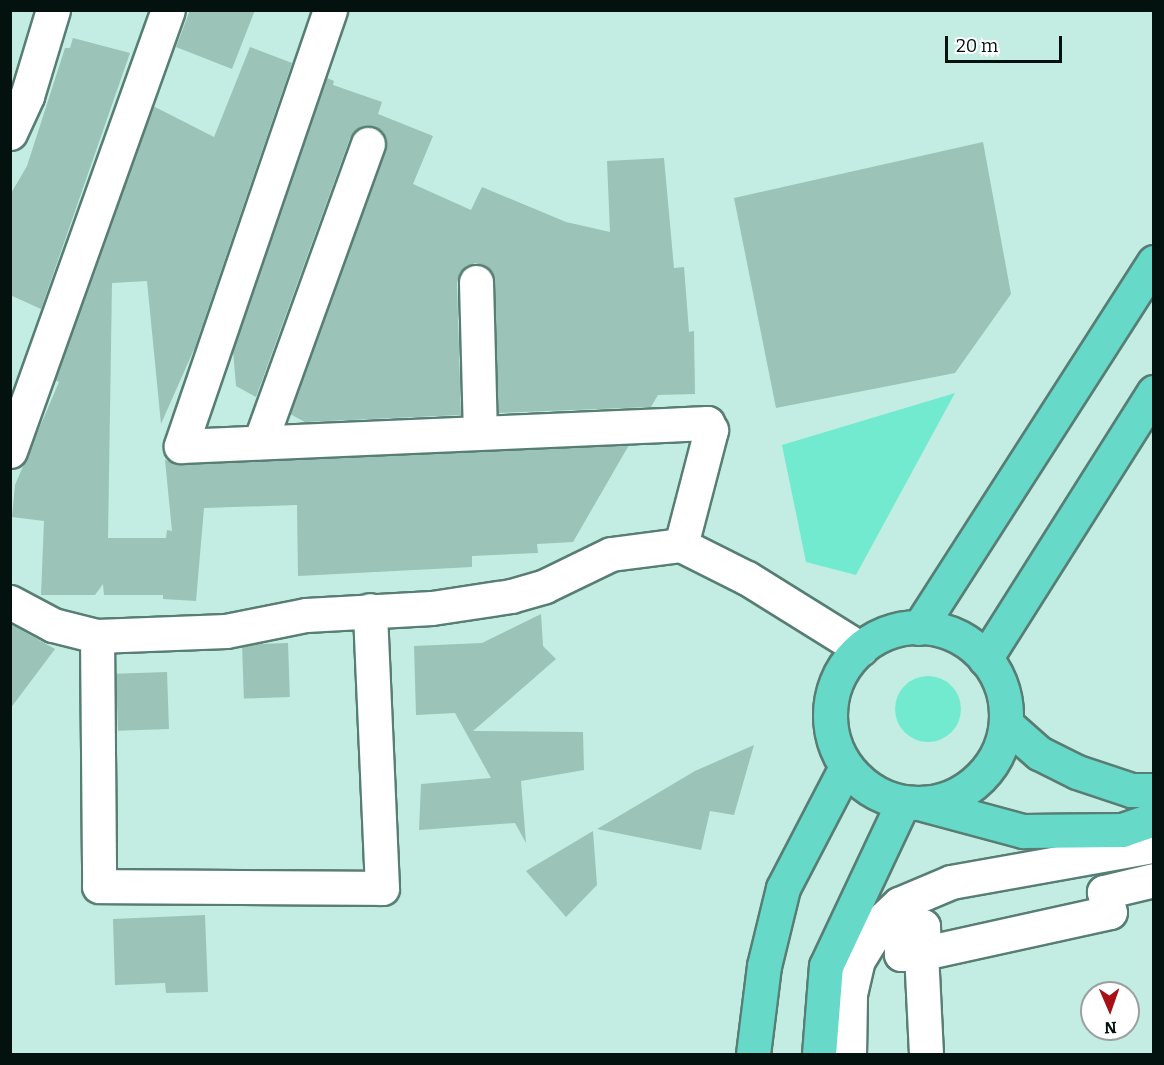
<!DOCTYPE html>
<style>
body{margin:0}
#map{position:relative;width:1164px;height:1065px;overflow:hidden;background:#c3ede2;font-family:Bitter,serif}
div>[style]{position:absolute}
.green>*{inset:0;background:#72eacf}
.round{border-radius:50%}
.building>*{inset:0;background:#9bc3b8;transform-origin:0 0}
.roads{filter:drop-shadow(2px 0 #587e74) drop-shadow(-2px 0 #587e74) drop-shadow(0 2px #587e74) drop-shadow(0 -2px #587e74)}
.minor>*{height:33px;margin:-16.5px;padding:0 16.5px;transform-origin:16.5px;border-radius:16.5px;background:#fff}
.major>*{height:33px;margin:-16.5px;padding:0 16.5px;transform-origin:16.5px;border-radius:16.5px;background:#66d9c8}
.major>.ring{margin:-16.5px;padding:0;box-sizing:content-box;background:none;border:33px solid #66d9c8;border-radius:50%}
span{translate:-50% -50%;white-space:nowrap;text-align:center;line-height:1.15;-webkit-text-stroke:6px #fff;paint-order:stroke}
.frame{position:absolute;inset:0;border:12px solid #04120f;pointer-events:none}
.north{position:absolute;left:1080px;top:981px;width:60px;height:60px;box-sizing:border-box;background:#fff;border:2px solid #9ba09f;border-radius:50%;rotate:178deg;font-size:16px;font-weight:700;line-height:24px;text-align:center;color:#04120f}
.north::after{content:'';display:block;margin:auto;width:21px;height:27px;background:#a61016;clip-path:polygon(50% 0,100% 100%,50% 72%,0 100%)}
.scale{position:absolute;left:945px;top:36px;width:117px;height:27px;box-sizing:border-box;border:3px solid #04120f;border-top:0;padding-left:8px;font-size:18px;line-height:21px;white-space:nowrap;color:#04120f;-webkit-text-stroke:4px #fff;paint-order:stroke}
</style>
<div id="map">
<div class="green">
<div style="clip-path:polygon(955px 393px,856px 575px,806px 562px,782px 445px)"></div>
<div class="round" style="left:895px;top:676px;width:66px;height:66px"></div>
</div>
<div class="building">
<div style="clip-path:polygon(190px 10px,255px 10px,232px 69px,176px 47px)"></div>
<div style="clip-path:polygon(73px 38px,130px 53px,41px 309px,10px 295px,10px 195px,27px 166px,65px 48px,70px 48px)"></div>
<div style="clip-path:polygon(250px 47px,292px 63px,195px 347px,161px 424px,147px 281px,112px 283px,108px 538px,166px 538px,167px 530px,172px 531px,165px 460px,182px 465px,629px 445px,573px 542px,537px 544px,538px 553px,472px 556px,472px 567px,298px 576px,297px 505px,204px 508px,196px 601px,163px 599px,163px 595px,104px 595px,103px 584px,95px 595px,41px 595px,44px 521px,12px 517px,15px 485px,59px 382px,55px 380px,153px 106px,214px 137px)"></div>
<div style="clip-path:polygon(327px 78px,334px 81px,333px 85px,382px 102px,378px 114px,433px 136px,413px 184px,471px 210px,482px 187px,566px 222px,610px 232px,607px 161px,664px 158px,674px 268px,684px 267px,689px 332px,694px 331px,695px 394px,658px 395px,651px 407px,498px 413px,495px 281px,485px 266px,475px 263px,460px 273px,457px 282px,461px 415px,305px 422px,290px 414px,386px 150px,383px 132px,365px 126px,350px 138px,256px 397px,236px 386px,233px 351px)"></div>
<div style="clip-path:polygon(983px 142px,1011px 294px,955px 373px,776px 408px,734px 198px)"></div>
<div style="clip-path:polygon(541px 614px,543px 646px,556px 659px,473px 731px,583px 732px,584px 770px,521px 781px,526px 843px,515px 823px,419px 830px,421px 784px,491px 778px,455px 713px,416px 715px,414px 646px,482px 643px)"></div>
<div style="clip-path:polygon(10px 624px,55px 649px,10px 709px)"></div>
<div style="left:288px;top:643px;width:54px;height:46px;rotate:88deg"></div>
<div style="left:167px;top:672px;width:57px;height:51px;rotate:88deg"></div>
<div style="clip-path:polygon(754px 745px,734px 815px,710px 811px,701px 850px,597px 829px,695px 771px)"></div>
<div style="clip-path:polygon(593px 831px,597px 885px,566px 917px,526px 871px)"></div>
<div style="clip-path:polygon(205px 915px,208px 992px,166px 993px,165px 983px,115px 985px,113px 919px)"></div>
</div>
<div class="roads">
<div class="minor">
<div style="left:330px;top:10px;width:461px;rotate:108.9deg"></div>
<div style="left:181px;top:446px;width:527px;rotate:-2.5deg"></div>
<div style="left:707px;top:423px;width:8px;rotate:60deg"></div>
<div style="left:711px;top:430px;width:119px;rotate:104.6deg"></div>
<div style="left:10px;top:133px;width:41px;rotate:-65.3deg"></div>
<div style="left:27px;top:96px;width:90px;rotate:-73.2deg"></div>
<div style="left:476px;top:282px;width:150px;rotate:88.5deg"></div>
<div style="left:260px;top:442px;width:317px;rotate:-70.1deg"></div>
<div style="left:10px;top:451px;width:468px;rotate:-70.3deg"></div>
<div style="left:10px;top:602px;width:49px;rotate:28.1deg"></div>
<div style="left:53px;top:625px;width:45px;rotate:14deg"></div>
<div style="left:97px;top:636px;width:129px;rotate:-2.2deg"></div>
<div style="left:226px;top:631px;width:82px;rotate:-11.3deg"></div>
<div style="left:306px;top:615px;width:126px;rotate:-3.2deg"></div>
<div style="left:432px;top:608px;width:80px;rotate:-8.6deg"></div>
<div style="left:511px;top:596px;width:35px;rotate:-16deg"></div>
<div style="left:545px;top:586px;width:73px;rotate:-25.9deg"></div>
<div style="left:611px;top:554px;width:71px;rotate:-7.3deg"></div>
<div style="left:681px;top:545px;width:74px;rotate:26.6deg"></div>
<div style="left:747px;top:578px;width:134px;rotate:31.9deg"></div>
<div style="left:97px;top:636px;width:250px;rotate:89.5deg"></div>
<div style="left:99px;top:886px;width:283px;rotate:0.4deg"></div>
<div style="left:382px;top:888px;width:278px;rotate:-92.5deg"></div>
<div style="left:849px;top:1054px;width:60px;rotate:-89deg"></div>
<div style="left:850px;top:994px;width:35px;rotate:-77deg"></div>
<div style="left:858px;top:960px;width:49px;rotate:-58.2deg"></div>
<div style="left:884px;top:918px;width:21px;rotate:-43deg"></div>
<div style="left:899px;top:904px;width:56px;rotate:-22.9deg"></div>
<div style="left:951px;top:882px;width:206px;rotate:-10.1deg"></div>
<div style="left:926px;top:1054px;width:101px;rotate:-92.8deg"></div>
<div style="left:921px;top:953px;width:20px;rotate:177deg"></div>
<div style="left:901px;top:954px;width:27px;rotate:-92deg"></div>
<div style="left:900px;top:927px;width:23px;rotate:-2deg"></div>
<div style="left:923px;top:926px;width:27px;rotate:88deg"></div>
<div style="left:924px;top:953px;width:190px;rotate:-12.4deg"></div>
<div style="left:1110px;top:912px;width:21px;rotate:-107deg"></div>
<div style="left:1104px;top:892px;width:51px;rotate:-13.5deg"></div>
</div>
<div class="major">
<div class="ring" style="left:830px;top:627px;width:143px;height:143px"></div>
<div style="left:919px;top:628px;width:435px;rotate:-57.3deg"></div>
<div style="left:985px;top:659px;width:316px;rotate:-57.7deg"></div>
<div style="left:1006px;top:724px;width:44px;rotate:41.3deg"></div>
<div style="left:1039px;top:753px;width:42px;rotate:26.6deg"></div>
<div style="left:1077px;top:772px;width:57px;rotate:18.4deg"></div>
<div style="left:1131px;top:790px;width:23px"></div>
<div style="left:919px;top:803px;width:108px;rotate:15.1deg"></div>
<div style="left:1023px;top:831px;width:99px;rotate:-0.6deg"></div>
<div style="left:1122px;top:830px;width:34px;rotate:-19deg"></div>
<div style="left:753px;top:1054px;width:89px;rotate:-82.9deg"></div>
<div style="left:764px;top:966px;width:80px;rotate:-76.3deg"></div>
<div style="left:783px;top:888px;width:136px;rotate:-62.5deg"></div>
<div style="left:819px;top:1054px;width:88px;rotate:-85.5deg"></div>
<div style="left:826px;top:966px;width:181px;rotate:-64.8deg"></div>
</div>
</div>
<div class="frame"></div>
<div class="north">N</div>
<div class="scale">20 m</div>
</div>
